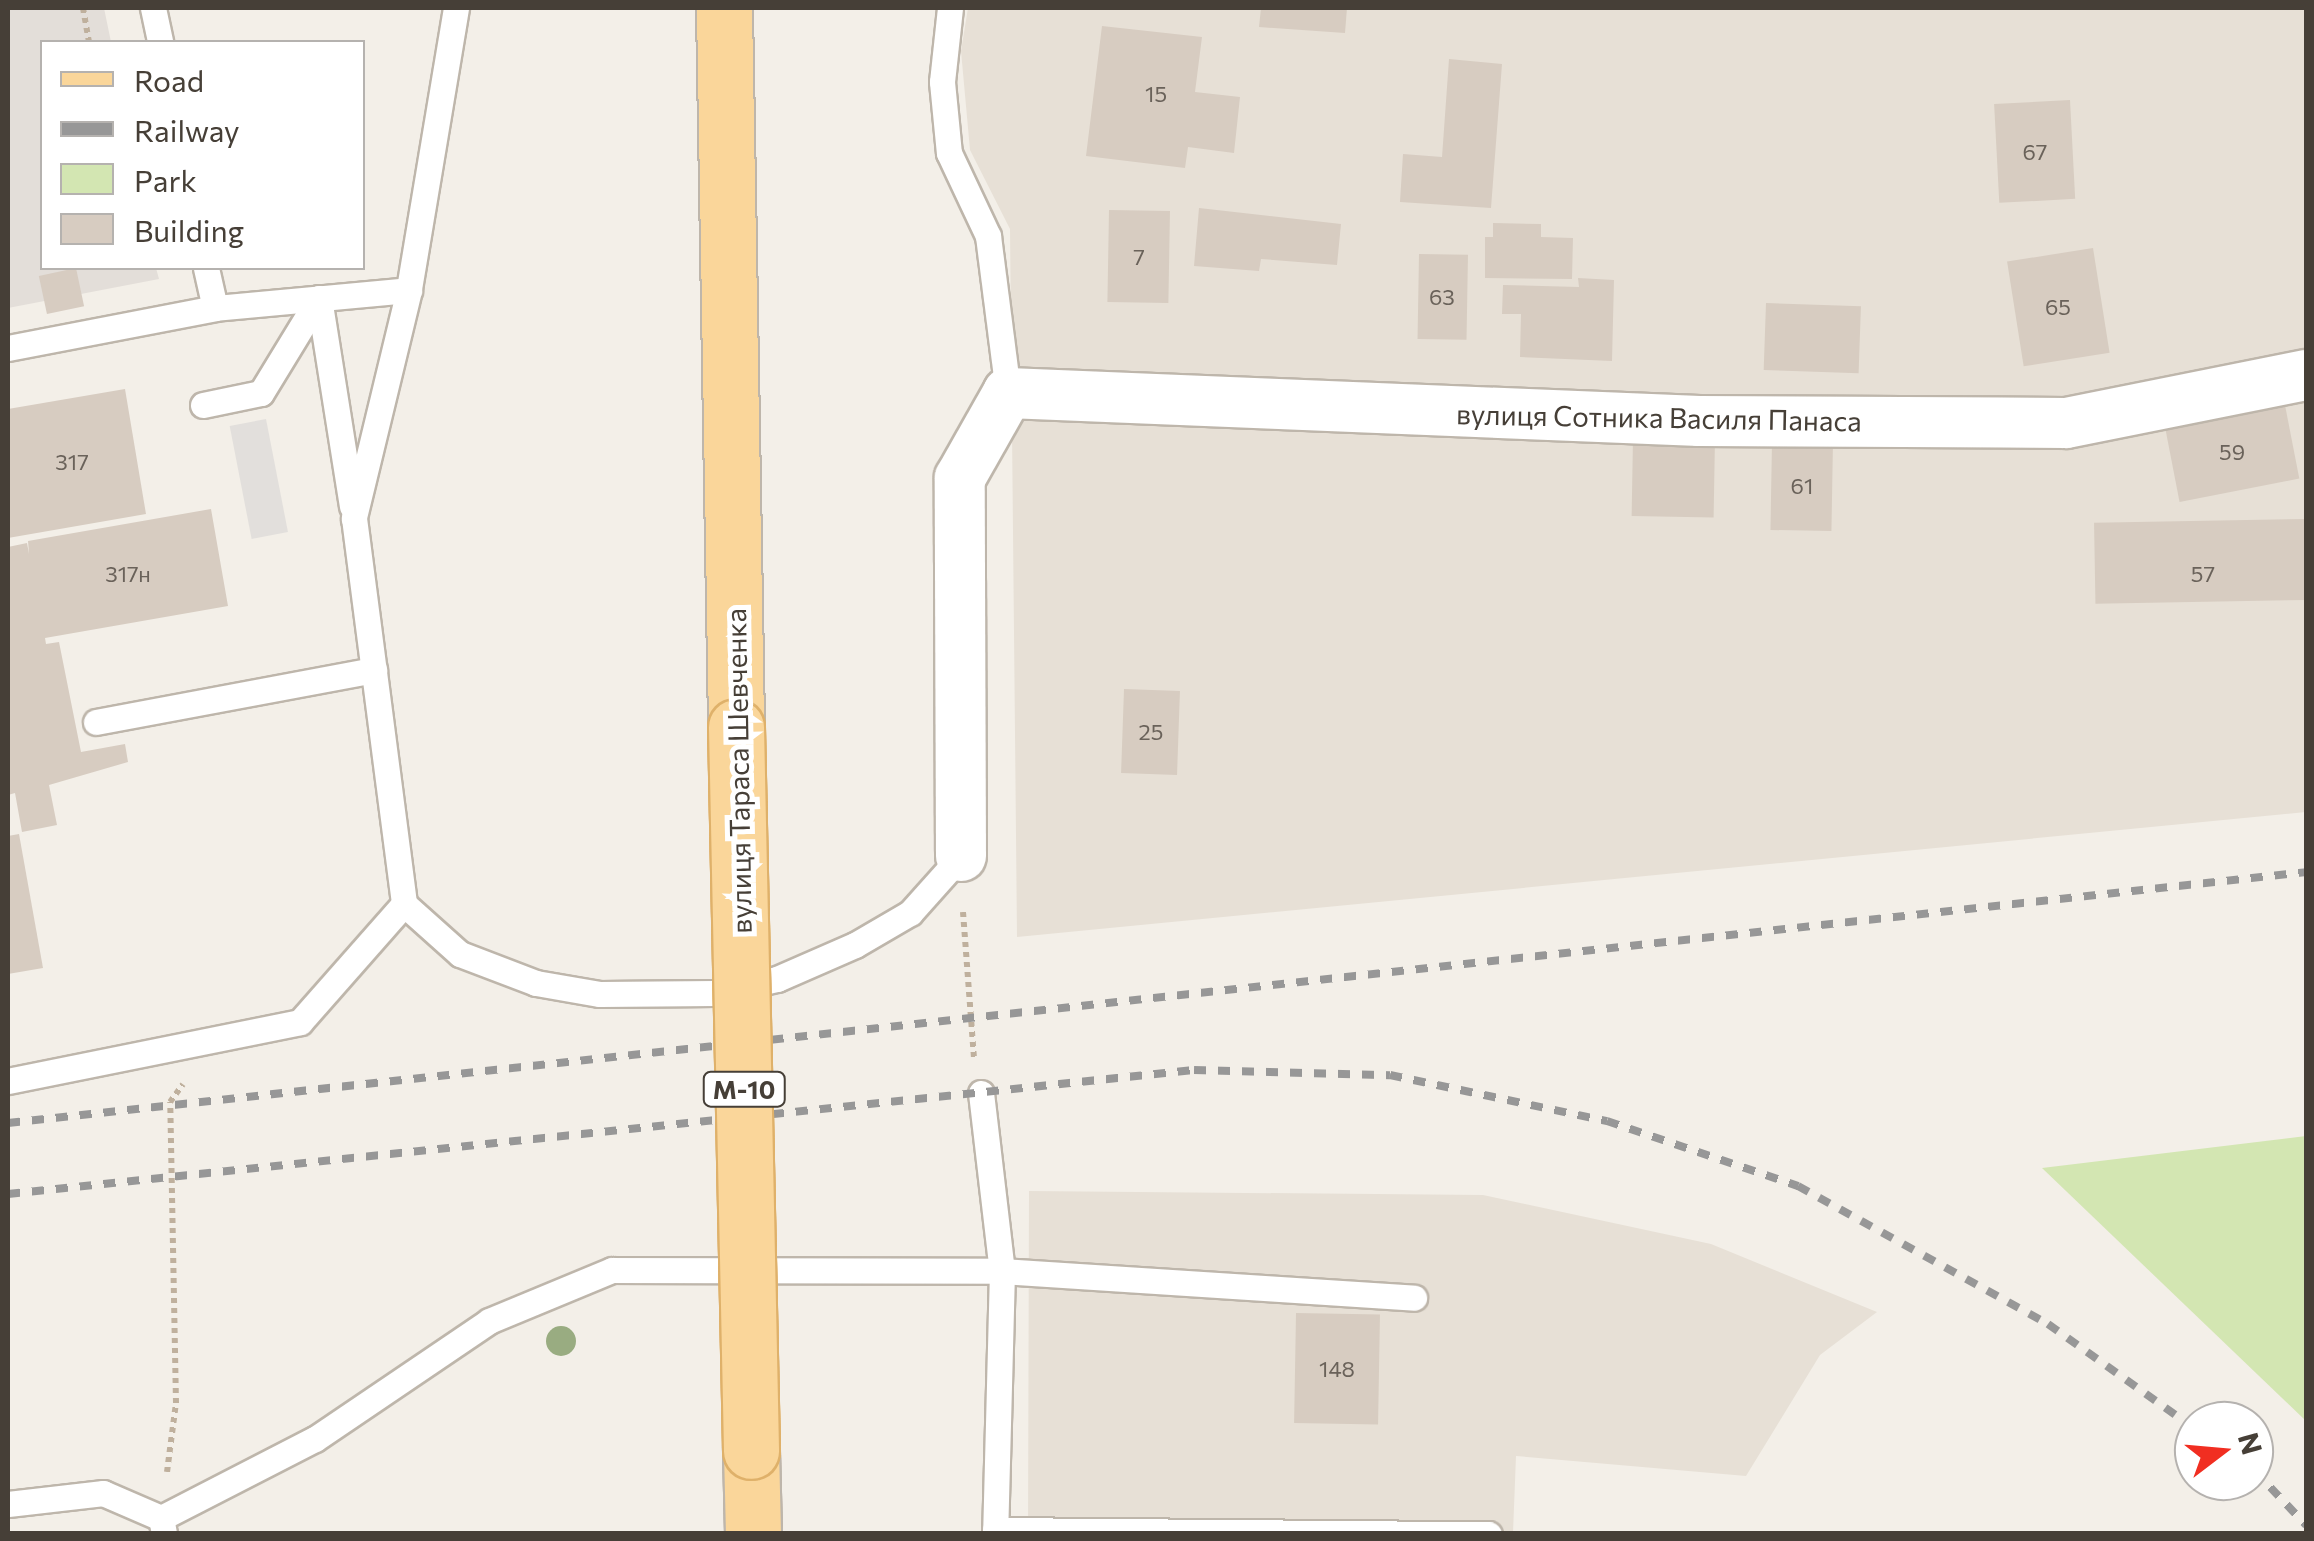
<!DOCTYPE html>
<meta charset="utf-8">
<style>
body{margin:0}
#map{position:relative;width:2314px;height:1541px;overflow:hidden;background:#f3efe8;font-family:Commissioner,sans-serif}
div>[style]{position:absolute}
.residential>*{inset:0;background:#e7e0d6}
.industrial>*{inset:0;background:#e3ded9}
.green>*{inset:0;background:#d3e6b2}
.parking>*{inset:0;background:#e2dfdc;transform-origin:0 0}
.building>*{inset:0;background:#d7ccc1;transform-origin:0 0}
.path>*{height:6px;margin-top:-3px;transform-origin:0;background:repeating-linear-gradient(90deg,#bfb09d 0 5px,transparent 0 10px)}
.roads{filter:drop-shadow(2px 0 #beb6ab) drop-shadow(-2px 0 #beb6ab) drop-shadow(0 2px #beb6ab) drop-shadow(0 -2px #beb6ab)}
.service>*{height:25px;margin:-12.5px;padding:0 12.5px;transform-origin:12.5px;border-radius:12.5px;background:#fff}
.minor>*{height:50px;margin:-25px;padding:0 25px;transform-origin:25px;border-radius:25px;background:#fff}
.primary>*{height:55px;margin:-27.5px;padding:0 27.5px;transform-origin:27.5px;border-radius:27.5px;background:#fad69a}
.rail>*{height:8px;margin-top:-4px;transform-origin:0;background:repeating-linear-gradient(90deg,#979797 0 12px,transparent 0 24px)}
.bridges{filter:drop-shadow(2px 0 #dfb16a) drop-shadow(-2px 0 #dfb16a) drop-shadow(0 2px #dfb16a) drop-shadow(0 -2px #dfb16a)}
.primary-bridge>*{height:55px;margin:-27.5px;padding:0 27.5px;transform-origin:27.5px;border-radius:27.5px;background:#fad69a}
.trees>*{width:30px;height:30px;margin:-15px;border-radius:50%;background:#99ac81}
span{translate:-50% -50%;white-space:nowrap;text-align:center;line-height:1.15;-webkit-text-stroke:10px #fff;paint-order:stroke}
.number-label{font-size:22px;color:#6a625a}
.number-label span{-webkit-text-stroke-width:0}
.shield-label span{padding:2px 8px;background:#fff;border:2px solid;border-radius:8px;-webkit-text-stroke-width:0}
.shield-label{font-size:25px;color:#463f37;font-weight:700}
.street-label{font-size:28px;color:#463f37}
.frame{position:absolute;inset:0;border:10px solid #463f37;pointer-events:none}
.legend{position:absolute;left:40px;top:40px;width:325px;height:230px;box-sizing:border-box;background:#fff;border:2px solid #b5b2af;margin:0;padding:12px 18px;list-style:none;font-size:30px;color:#463f37}
.legend li{display:flex;align-items:center;gap:20px;height:50px}
.legend b{width:50px;border:2px solid #b5b2af}
.north{position:absolute;left:2174px;top:1401px;width:100px;height:100px;box-sizing:border-box;background:#fff;border:2px solid #b5b2af;border-radius:50%;rotate:74deg;font-size:28px;font-weight:700;line-height:40px;text-align:center;color:#463f37}
.north::after{content:'';display:block;margin:auto;width:35px;height:45px;background:#f12e21;clip-path:polygon(50% 0,100% 100%,50% 72%,0 100%)}
</style>
<div id="map">
<div class="residential">
<div style="clip-path:polygon(968px 8px,2306px 8px,2306px 812px,1017px 937px,1010px 229px,970px 150px,961px 51px)"></div>
<div style="clip-path:polygon(1029px 1191px,1483px 1195px,1711px 1244px,1877px 1312px,1820px 1355px,1746px 1476px,1516px 1456px,1513px 1533px,1028px 1534px)"></div>
</div>
<div class="industrial">
<div style="clip-path:polygon(8px 8px,104px 8px,111px 42px,42px 42px,42px 268px,156px 268px,159px 279px,8px 308px)"></div>
</div>
<div class="green">
<div style="clip-path:polygon(2306px 1136px,2306px 1421px,2042px 1168px)"></div>
</div>
<div class="parking">
<div style="left:266px;top:419px;width:115px;height:37px;rotate:79deg"></div>
</div>
<div class="building">
<div style="clip-path:polygon(1261px 8px,1347px 8px,1345px 33px,1259px 27px)"></div>
<div style="clip-path:polygon(1102px 26px,1202px 37px,1195px 92px,1240px 97px,1234px 153px,1188px 147px,1185px 168px,1086px 156px)"></div>
<div style="clip-path:polygon(1449px 59px,1502px 64px,1491px 208px,1400px 202px,1403px 154px,1442px 157px)"></div>
<div style="left:2070px;top:100px;width:99px;height:76px;rotate:87deg"></div>
<div style="clip-path:polygon(1199px 208px,1341px 224px,1337px 265px,1261px 259px,1259px 271px,1194px 266px)"></div>
<div style="left:1109px;top:210px;width:61px;height:92px;rotate:1deg"></div>
<div style="clip-path:polygon(1493px 223px,1541px 224px,1541px 237px,1573px 238px,1572px 279px,1485px 278px,1485px 237px,1493px 237px)"></div>
<div style="left:2093px;top:248px;width:106px;height:87px;rotate:81deg"></div>
<div style="left:1419px;top:254px;width:49px;height:85px;rotate:1deg"></div>
<div style="left:76px;top:268px;width:39px;height:38px;rotate:78deg"></div>
<div style="clip-path:polygon(1578px 278px,1614px 280px,1612px 361px,1520px 357px,1521px 314px,1502px 314px,1503px 285px,1579px 287px)"></div>
<div style="left:1766px;top:303px;width:95px;height:67px;rotate:2deg"></div>
<div style="clip-path:polygon(125px 389px,146px 514px,8px 538px,8px 409px)"></div>
<div style="left:2285px;top:405px;width:75px;height:122px;rotate:79deg"></div>
<div style="left:1633px;top:437px;width:82px;height:79px;rotate:1deg"></div>
<div style="left:1772px;top:441px;width:61px;height:89px;rotate:1deg"></div>
<div style="clip-path:polygon(211px 509px,228px 606px,45px 638px,46px 644px,59px 642px,81px 752px,125px 744px,128px 762px,49px 785px,57px 825px,22px 832px,15px 793px,8px 795px,8px 547px,27px 543px,29px 554px,28px 541px)"></div>
<div style="left:2305px;top:519px;width:81px;height:211px;rotate:89deg"></div>
<div style="left:1124px;top:689px;width:56px;height:84px;rotate:2deg"></div>
<div style="clip-path:polygon(19px 834px,43px 968px,8px 974px,8px 836px)"></div>
<div style="left:1296px;top:1313px;width:84px;height:110px;rotate:1deg"></div>
</div>
<div class="path">
<div style="left:83px;top:8px;width:35px;rotate:80deg"></div>
<div style="left:963px;top:912px;width:147px;rotate:85.7deg"></div>
<div style="left:167px;top:1472px;width:70px;rotate:-82.6deg"></div>
<div style="left:176px;top:1403px;width:301px;rotate:-91.1deg"></div>
<div style="left:170px;top:1102px;width:22px;rotate:-54deg"></div>
</div>
<div class="roads">
<div class="service">
<div style="left:153px;top:8px;width:35px;rotate:78deg"></div>
<div style="left:456px;top:8px;width:286px;rotate:99.5deg"></div>
<div style="left:409px;top:290px;width:235px;rotate:103.6deg"></div>
<div style="left:354px;top:518px;width:389px;rotate:82.6deg"></div>
<div style="left:404px;top:904px;width:75px;rotate:41.8deg"></div>
<div style="left:460px;top:954px;width:81px;rotate:20.9deg"></div>
<div style="left:536px;top:983px;width:65px;rotate:9.8deg"></div>
<div style="left:600px;top:994px;width:115px;rotate:-0.5deg"></div>
<div style="left:715px;top:993px;width:64px;rotate:-12.7deg"></div>
<div style="left:777px;top:979px;width:85px;rotate:-23.6deg"></div>
<div style="left:855px;top:945px;width:64px;rotate:-30.2deg"></div>
<div style="left:910px;top:913px;width:76px;rotate:-48.2deg"></div>
<div style="left:950px;top:8px;width:74px;rotate:96.2deg"></div>
<div style="left:942px;top:82px;width:71px;rotate:84.4deg"></div>
<div style="left:949px;top:153px;width:92px;rotate:64.8deg"></div>
<div style="left:988px;top:236px;width:158px;rotate:82.7deg"></div>
<div style="left:206px;top:268px;width:41px;rotate:77.3deg"></div>
<div style="left:319px;top:298px;width:211px;rotate:81deg"></div>
<div style="left:8px;top:348px;width:211px;rotate:-10.9deg"></div>
<div style="left:215px;top:308px;width:195px;rotate:-5.3deg"></div>
<div style="left:203px;top:405px;width:59px;rotate:-11.7deg"></div>
<div style="left:261px;top:393px;width:111px;rotate:-58.6deg"></div>
<div style="left:96px;top:722px;width:283px;rotate:-10.6deg"></div>
<div style="left:8px;top:1081px;width:298px;rotate:-11.4deg"></div>
<div style="left:300px;top:1022px;width:157px;rotate:-48.6deg"></div>
<div style="left:981px;top:1093px;width:179px;rotate:83.3deg"></div>
<div style="left:1002px;top:1271px;width:263px;rotate:91.5deg"></div>
<div style="left:8px;top:1504px;width:96px;rotate:-6.6deg"></div>
<div style="left:103px;top:1493px;width:63px;rotate:23.3deg"></div>
<div style="left:161px;top:1518px;width:16px;rotate:79deg"></div>
<div style="left:161px;top:1518px;width:173px;rotate:-27.2deg"></div>
<div style="left:315px;top:1439px;width:210px;rotate:-34.1deg"></div>
<div style="left:489px;top:1321px;width:133px;rotate:-22.5deg"></div>
<div style="left:612px;top:1270px;width:390px;rotate:0.1deg"></div>
<div style="left:1002px;top:1271px;width:413px;rotate:3.7deg"></div>
<div style="left:995px;top:1530px;width:494px;rotate:0.5deg"></div>
</div>
<div class="minor">
<div style="left:961px;top:856px;width:378px;rotate:-90.2deg"></div>
<div style="left:960px;top:478px;width:98px;rotate:-60.5deg"></div>
<div style="left:1008px;top:393px;width:692px;rotate:2.32deg"></div>
<div style="left:1699px;top:421px;width:367px;rotate:0.3deg"></div>
<div style="left:2066px;top:423px;width:245px;rotate:-11.3deg"></div>
</div>
<div class="primary">
<div style="left:724px;top:8px;width:719px;rotate:89.04deg"></div>
<div style="left:751px;top:1451px;width:83px;rotate:88.6deg"></div>
</div>
</div>
<div class="rail">
<div style="left:8px;top:1123px;width:2312px;rotate:-6.23deg"></div>
<div style="left:8px;top:1194px;width:1192px;rotate:-5.97deg"></div>
<div style="left:1194px;top:1070px;width:196px;rotate:1.5deg"></div>
<div style="left:1390px;top:1075px;width:222px;rotate:12deg"></div>
<div style="left:1607px;top:1121px;width:202px;rotate:18.8deg"></div>
<div style="left:1798px;top:1186px;width:286px;rotate:28.9deg"></div>
<div style="left:2048px;top:1324px;width:179px;rotate:35.5deg"></div>
<div style="left:2254px;top:1470px;width:76px;rotate:46.6deg"></div>
</div>
<div class="bridges">
<div class="primary-bridge">
<div style="left:736px;top:727px;width:724px;rotate:88.81deg"></div>
</div>
</div>
<div class="trees">
<div style="left:561px;top:1341px"></div>
</div>
<div class="number-label">
<span style="left:1156px;top:94px">15</span>
<span style="left:2035px;top:152px">67</span>
<span style="left:1139px;top:257px">7</span>
<span style="left:1442px;top:297px">63</span>
<span style="left:2058px;top:307px">65</span>
<span style="left:2232px;top:452px">59</span>
<span style="left:72px;top:462px">317</span>
<span style="left:1802px;top:486px">61</span>
<span style="left:128px;top:574px">317н</span>
<span style="left:2203px;top:574px">57</span>
<span style="left:1151px;top:732px">25</span>
<span style="left:1337px;top:1369px">148</span>
</div>
<div class="shield-label">
<span style="left:744px;top:1089px">М-10</span>
</div>
<div class="street-label">
<span style="left:1659px;top:417px;rotate:1deg">вулиця Сотника Василя Панаса</span>
<span style="left:738px;top:771px;rotate:-91deg">вулиця Тараса Шевченка</span>
</div>
<div class="frame"></div>
<ul class="legend">
<li><b style="height:12px;background:#fad69a"></b>Road</li>
<li><b style="height:12px;background:#979797"></b>Railway</li>
<li><b style="height:28px;background:#d3e6b2"></b>Park</li>
<li><b style="height:28px;background:#d7ccc1"></b>Building</li>
</ul>
<div class="north">N</div>
</div>
